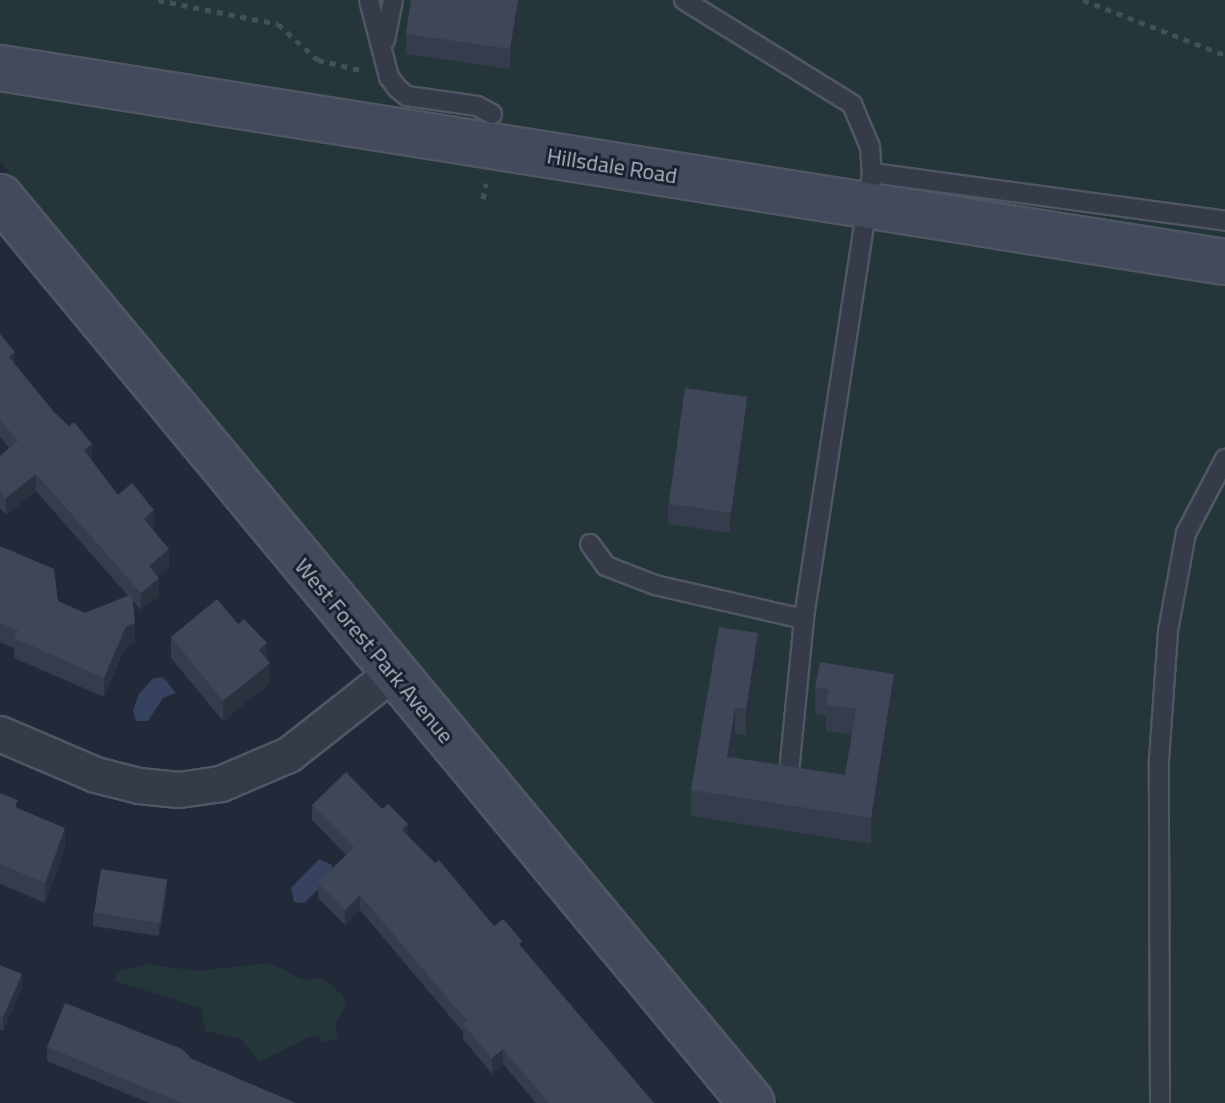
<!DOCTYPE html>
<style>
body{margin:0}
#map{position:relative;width:1225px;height:1103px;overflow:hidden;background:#222938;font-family:"Titillium Web",sans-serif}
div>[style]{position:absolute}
.green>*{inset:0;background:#24363a}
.water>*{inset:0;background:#36425f}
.path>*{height:5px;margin-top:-2.5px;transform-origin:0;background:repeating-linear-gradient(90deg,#415257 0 6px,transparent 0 12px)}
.roads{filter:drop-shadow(2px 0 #505663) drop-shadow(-2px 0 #505663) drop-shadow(0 2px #505663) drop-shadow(0 -2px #505663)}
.service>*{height:18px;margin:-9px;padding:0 9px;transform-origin:9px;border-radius:9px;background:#353b49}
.minor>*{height:34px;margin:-17px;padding:0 17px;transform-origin:17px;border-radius:17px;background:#353b49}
.secondary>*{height:44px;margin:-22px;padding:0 22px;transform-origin:22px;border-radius:22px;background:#434a5b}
.wall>*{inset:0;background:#353c4c}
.shaded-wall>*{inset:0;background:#2b313e}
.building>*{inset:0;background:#3e4658;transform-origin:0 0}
span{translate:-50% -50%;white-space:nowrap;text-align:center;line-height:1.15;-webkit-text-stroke:6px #1a202d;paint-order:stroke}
.street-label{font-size:22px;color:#b0b6c5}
</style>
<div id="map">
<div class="green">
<div style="clip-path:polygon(0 0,1225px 0,1225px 1103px,780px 1103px,0 161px)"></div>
<div style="clip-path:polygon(270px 963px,303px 980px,320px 978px,341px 993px,347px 1003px,335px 1025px,338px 1038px,323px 1042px,318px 1035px,307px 1038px,259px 1062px,241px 1039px,205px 1031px,201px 1008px,115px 981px,116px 972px,147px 964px,197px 971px)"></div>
</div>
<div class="water">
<div style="clip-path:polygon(163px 677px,176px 693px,163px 698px,148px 721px,136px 721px,133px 710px,139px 694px,152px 679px)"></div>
<div style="clip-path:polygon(319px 859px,332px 865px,333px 875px,304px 903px,294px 902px,291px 888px)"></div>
</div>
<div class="path">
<div style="left:158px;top:0;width:122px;rotate:11.3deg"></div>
<div style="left:278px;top:24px;width:54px;rotate:42deg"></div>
<div style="left:318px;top:60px;width:48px;rotate:13.2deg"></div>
<div style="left:1083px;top:0;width:152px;rotate:21.2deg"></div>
<div style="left:483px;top:199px;width:16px;rotate:-79deg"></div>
</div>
<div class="roads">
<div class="service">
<div style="left:369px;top:0;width:80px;rotate:75.4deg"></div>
<div style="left:389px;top:77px;width:14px;rotate:54deg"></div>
<div style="left:397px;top:88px;width:13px;rotate:39deg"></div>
<div style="left:407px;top:96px;width:71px;rotate:8.1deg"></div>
<div style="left:477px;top:106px;width:17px;rotate:28deg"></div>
<div style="left:684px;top:0;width:198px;rotate:31.8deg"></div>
<div style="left:852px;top:104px;width:47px;rotate:67.3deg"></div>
<div style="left:870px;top:147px;width:26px;rotate:86deg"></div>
<div style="left:872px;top:173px;width:451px;rotate:98.7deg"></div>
<div style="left:804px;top:619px;width:155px;rotate:95.6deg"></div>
<div style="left:385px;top:40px;width:41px;rotate:-78.7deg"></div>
<div style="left:872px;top:173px;width:356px;rotate:7.7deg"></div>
<div style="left:590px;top:544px;width:27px;rotate:54deg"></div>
<div style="left:606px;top:566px;width:53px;rotate:21.2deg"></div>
<div style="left:655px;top:585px;width:153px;rotate:12.9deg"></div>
<div style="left:1160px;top:1103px;width:343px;rotate:-90.2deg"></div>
<div style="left:1159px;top:760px;width:129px;rotate:-86deg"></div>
<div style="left:1168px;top:631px;width:100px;rotate:-79.6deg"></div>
<div style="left:1186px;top:533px;width:84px;rotate:-62.2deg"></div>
</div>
<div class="minor">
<div style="left:0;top:734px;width:104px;rotate:23.1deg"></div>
<div style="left:96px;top:775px;width:44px;rotate:14.3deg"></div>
<div style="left:139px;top:786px;width:40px;rotate:5.7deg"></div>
<div style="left:179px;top:790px;width:42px;rotate:-8.1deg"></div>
<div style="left:221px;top:784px;width:74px;rotate:-23.1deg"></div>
<div style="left:289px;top:755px;width:131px;rotate:-38.2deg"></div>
</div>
<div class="secondary">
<div style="left:0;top:68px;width:1240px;rotate:9deg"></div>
<div style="left:0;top:197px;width:1177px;rotate:50.31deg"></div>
</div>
</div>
<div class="wall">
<div style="clip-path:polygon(411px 0,521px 0,510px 69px,406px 54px,406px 34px)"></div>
<div style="clip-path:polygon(0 334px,15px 365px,118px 495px,154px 527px,152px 529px,169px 567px,157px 576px,159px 596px,141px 610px,133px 601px,135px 643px,126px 646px,104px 697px,14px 658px,14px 648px,0 642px,0 546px,58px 601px,85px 613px,128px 596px,36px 491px,6px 515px,0 508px,0 456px,9px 448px,0 437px)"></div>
<div style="clip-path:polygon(747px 417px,730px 533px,668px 524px,668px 504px)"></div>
<div style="clip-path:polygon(171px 637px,270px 683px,223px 721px,171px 658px)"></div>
<div style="clip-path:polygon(758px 659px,746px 735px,735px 734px,732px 757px,845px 775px,852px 735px,826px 731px,826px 716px,815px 714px,815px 688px,894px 700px,871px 844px,691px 816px,691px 790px)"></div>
<div style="clip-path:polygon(0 793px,65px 848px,45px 903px,0 884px)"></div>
<div style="clip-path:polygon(312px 805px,408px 836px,494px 926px,522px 948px,654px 1103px,536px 1103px,503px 1064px,492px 1074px,463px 1039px,463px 1032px,360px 910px,345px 925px,318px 898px,318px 883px,346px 855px,312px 820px)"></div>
<div style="clip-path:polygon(167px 893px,159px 936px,93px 926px,93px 912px)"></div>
<div style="clip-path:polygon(0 965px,22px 988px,3px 1031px,0 1030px)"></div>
<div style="clip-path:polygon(47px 1047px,296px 1103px,149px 1103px,47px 1061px)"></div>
</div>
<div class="shaded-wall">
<div style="clip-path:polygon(518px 0,521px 0,510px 69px,510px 49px)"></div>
<div style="clip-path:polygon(15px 352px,15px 369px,9px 357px)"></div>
<div style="clip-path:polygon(747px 397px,747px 417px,730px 533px,730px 513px)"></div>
<div style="clip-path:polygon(92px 444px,92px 461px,84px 450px)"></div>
<div style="clip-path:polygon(36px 474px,36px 491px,6px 515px,6px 498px)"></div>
<div style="clip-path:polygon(154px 510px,154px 527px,144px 536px,144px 519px)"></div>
<div style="clip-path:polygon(169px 549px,169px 567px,149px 583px,149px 566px)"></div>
<div style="clip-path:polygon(159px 578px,159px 596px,141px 610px,141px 593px)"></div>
<div style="clip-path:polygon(135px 623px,135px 643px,126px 646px,104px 697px,104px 678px,126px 626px)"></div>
<div style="clip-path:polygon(758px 633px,758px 659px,746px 735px,746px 709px)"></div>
<div style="clip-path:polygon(267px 643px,267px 663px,259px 650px)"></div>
<div style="clip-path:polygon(270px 663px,270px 683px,223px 721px,223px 701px)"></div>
<div style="clip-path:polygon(894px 674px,894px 700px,871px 844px,871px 818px)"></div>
<div style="clip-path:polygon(735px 708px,735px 734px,727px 783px,727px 757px)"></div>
<div style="clip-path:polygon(408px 824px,408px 839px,402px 830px)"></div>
<div style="clip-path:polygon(65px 828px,65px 848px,45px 903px,45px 883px)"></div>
<div style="clip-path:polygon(167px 879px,167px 893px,159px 936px,159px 922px)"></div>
<div style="clip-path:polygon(360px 895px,360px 910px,345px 925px,345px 910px)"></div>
<div style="clip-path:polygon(22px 974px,22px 988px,3px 1031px,3px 1017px)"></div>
<div style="clip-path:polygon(503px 1049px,503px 1064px,492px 1074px,492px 1058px)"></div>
</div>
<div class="building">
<div style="clip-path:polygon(411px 0,518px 0,510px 49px,406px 34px)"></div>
<div style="clip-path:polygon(0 334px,15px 352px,9px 357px,54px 412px,69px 426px,74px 422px,92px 444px,84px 450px,118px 495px,132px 483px,154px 510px,144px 519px,169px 549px,149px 566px,159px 578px,141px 593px,36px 474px,6px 498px,0 491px,0 456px,18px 441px,0 420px)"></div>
<div style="left:685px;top:388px;width:63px;height:117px;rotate:8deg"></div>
<div style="clip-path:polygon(0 546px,54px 569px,58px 601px,85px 613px,132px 594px,135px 623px,126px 626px,104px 678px,14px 638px,18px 630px,0 623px)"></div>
<div style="clip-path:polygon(217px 599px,238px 624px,244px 619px,267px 643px,259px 650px,270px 663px,223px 701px,171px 637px)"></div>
<div style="clip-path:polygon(719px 627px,758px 633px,746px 709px,735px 708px,727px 757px,845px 775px,856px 709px,826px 705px,828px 690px,815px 688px,820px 662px,894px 674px,871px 818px,691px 790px)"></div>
<div style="clip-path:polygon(346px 772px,382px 809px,388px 804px,408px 824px,402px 830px,435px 863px,439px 860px,494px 926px,503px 919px,522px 941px,519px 944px,654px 1103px,549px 1103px,503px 1049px,492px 1058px,463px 1024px,467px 1021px,360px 895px,345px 910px,318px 883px,354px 847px,312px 805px)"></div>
<div style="clip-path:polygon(0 793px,18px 800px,15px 807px,65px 828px,45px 883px,0 864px)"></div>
<div style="left:101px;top:869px;width:67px;height:44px;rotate:9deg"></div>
<div style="clip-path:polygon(0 965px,22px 974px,3px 1017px,0 1016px)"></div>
<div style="clip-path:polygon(65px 1003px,182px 1049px,192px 1059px,296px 1103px,182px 1103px,47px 1047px)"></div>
</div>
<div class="street-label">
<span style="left:612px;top:166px;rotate:9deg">Hillsdale Road</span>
<span style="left:374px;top:651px;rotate:50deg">West Forest Park Avenue</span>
</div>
</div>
